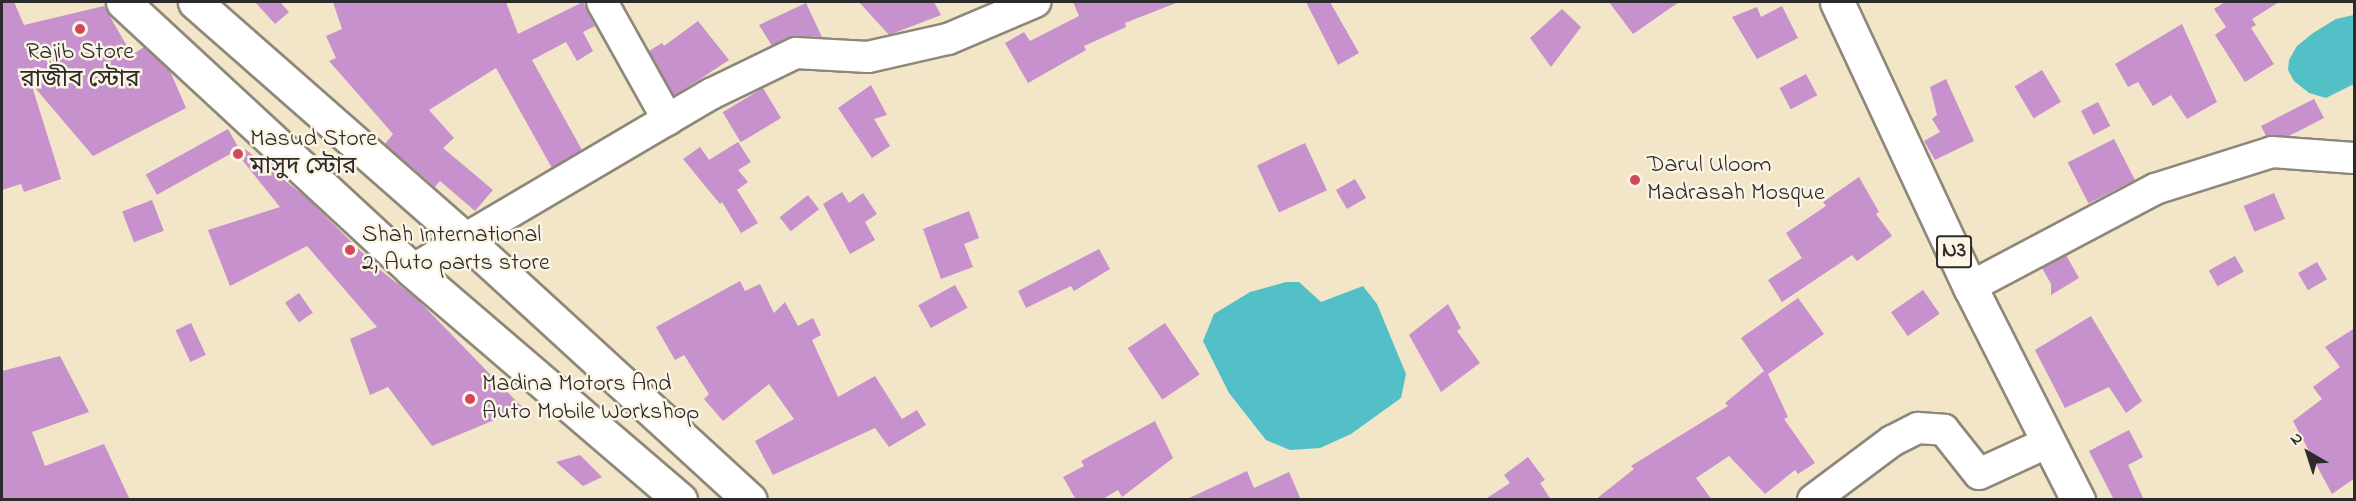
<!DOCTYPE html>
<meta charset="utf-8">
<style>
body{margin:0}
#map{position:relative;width:2356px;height:501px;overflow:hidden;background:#f2e5c8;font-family:"Indie Flower","Noto Sans Bengali",sans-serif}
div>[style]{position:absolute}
.water>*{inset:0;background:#52c0c6}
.building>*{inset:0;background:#c691cd;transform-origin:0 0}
.roads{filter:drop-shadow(2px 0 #8e887a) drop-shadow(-2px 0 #8e887a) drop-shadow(0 2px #8e887a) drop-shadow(0 -2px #8e887a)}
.minor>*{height:30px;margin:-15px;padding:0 15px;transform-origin:15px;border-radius:15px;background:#fff}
.major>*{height:33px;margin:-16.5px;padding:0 16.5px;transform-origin:16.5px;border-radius:16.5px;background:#fff}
.highway>*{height:33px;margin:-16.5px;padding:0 16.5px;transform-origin:16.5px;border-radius:16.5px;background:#fff}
.dots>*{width:16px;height:16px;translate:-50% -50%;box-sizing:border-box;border:3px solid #fcf5e5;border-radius:50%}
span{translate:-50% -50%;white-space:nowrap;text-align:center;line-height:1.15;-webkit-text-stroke:5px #fcf5e5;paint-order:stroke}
.shield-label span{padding:2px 4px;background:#fcf5e5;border:2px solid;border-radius:4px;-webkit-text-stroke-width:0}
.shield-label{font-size:22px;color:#2b2b2b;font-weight:700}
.poi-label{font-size:24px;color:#2b2b2b}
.left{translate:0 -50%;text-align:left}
.frame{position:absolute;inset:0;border:3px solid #2b2b2b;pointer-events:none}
.north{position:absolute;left:2278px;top:423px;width:60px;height:60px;-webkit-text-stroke:4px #fcf5e5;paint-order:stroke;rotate:321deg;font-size:16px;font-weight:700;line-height:24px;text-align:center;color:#2b2b2b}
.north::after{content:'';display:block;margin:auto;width:21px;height:27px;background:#2b2b2b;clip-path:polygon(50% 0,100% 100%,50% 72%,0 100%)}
</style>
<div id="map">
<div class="water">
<div style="clip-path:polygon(2354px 15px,2354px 84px,2326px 98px,2309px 93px,2294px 81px,2288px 70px,2289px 60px,2297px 46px,2313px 33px,2336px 19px)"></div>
<div style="clip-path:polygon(1286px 282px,1299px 282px,1321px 302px,1363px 286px,1377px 304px,1406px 374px,1401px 398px,1351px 434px,1320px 448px,1290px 450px,1266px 440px,1229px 393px,1203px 341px,1214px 314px,1250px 292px)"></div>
</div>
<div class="building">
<div style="clip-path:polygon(2px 2px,14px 2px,24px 25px,104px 6px,132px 55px,144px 47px,170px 71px,186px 108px,93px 156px,31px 83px,61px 179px,24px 192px,21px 184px,2px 190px)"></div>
<div style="clip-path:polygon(255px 2px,280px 2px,289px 12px,275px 24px)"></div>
<div style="clip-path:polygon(333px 2px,506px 2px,518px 34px,583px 2px,595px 26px,583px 32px,593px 51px,577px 61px,566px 42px,532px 60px,582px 150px,552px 168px,496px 68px,429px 110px,454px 138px,443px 148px,493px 190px,475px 211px,440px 181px,435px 187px,385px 144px,393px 134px,329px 61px,336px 58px,326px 36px,342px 29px)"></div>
<div style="clip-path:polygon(859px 2px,934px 2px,941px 15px,889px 35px)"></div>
<div style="clip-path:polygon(1073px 2px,1176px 2px,1176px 3px,1125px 23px,1126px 27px,1084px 46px,1086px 50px,1028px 83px,1005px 43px,1024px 32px,1030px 41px,1079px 16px)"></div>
<div style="clip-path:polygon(1306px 2px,1330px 2px,1359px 53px,1338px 65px)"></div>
<div style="clip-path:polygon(1609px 2px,1679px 2px,1633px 34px)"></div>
<div style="clip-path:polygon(2225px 2px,2279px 2px,2252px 19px,2256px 25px,2251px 28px,2274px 64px,2245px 82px,2215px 35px,2226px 27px,2214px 9px)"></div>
<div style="clip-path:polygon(806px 3px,822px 37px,796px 36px,772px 46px,759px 25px)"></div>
<div style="clip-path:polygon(1782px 6px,1798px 38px,1757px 59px,1732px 17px,1757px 7px,1761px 17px)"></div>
<div style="clip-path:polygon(1562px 9px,1581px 27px,1551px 67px,1530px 38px)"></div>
<div style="clip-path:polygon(698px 21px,729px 60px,674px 96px,649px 51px,662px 43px,664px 46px)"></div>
<div style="clip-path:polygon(2182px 24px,2217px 102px,2187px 119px,2171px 95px,2153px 106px,2138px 82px,2128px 87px,2115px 64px)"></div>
<div style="left:2042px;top:70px;width:37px;height:32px;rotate:59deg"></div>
<div style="left:1806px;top:74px;width:24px;height:30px;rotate:62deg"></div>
<div style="clip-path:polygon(1946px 79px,1974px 141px,1935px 160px,1924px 141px,1940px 132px,1932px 119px,1937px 115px,1930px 87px)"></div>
<div style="clip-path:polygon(871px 85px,887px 115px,874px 119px,890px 146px,872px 158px,838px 108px)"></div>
<div style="left:763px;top:88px;width:35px;height:47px;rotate:59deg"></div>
<div style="clip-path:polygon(2314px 99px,2324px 118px,2289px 136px,2266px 136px,2261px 126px)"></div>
<div style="left:2098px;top:102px;width:27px;height:19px;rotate:63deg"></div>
<div style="left:228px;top:129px;width:23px;height:94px;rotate:61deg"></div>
<div style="left:2114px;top:139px;width:46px;height:52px;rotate:63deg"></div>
<div style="clip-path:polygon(738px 142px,751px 162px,738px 170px,748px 182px,737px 190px,758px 223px,741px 233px,722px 202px,720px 204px,683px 159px,700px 147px,709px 160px)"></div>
<div style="left:1305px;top:143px;width:52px;height:53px;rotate:65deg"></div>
<div style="clip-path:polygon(245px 149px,307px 198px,379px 269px,418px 300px,523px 408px,432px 446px,388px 387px,370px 395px,350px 339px,377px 327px,307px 246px,230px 286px,208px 230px,280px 207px,238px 155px)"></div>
<div style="clip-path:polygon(1859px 177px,1879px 212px,1876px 214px,1892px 236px,1857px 261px,1852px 255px,1782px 302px,1768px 280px,1802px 258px,1786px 233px,1826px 206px,1823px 202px)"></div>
<div style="left:1355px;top:179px;width:22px;height:22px;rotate:60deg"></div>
<div style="clip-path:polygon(842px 192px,849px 203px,863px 193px,877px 214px,865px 222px,875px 240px,850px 254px,823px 204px)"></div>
<div style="left:2274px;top:193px;width:28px;height:33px;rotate:67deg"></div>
<div style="left:808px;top:195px;width:18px;height:36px;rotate:52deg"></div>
<div style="left:152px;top:200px;width:33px;height:32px;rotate:69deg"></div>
<div style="clip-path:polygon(969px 211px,979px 238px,964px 244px,973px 267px,941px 279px,923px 229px)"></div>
<div style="clip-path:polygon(1099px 249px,1110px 269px,1074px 291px,1071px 286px,1026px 308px,1018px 291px)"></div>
<div style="clip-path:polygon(2066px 255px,2079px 278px,2051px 295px,2051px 284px,2042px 268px)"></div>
<div style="left:2235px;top:256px;width:18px;height:30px;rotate:61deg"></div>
<div style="left:2317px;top:262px;width:20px;height:22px;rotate:60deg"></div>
<div style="clip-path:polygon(740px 281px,745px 291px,760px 284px,774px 313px,785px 302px,798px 326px,813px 318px,821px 335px,812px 340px,838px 397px,875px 376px,902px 419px,917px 410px,926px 425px,889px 447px,875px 428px,773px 475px,755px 441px,794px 419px,769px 384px,723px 421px,704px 399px,709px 394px,684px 355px,675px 360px,656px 327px)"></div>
<div style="left:955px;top:285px;width:26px;height:42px;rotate:61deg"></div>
<div style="left:1923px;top:290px;width:29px;height:39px;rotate:55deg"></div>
<div style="left:299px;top:293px;width:24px;height:17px;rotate:55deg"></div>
<div style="clip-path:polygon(1798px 298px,1824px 334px,1768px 374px,1788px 417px,1784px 419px,1815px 463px,1798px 474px,1795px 470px,1765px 494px,1729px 456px,1696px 478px,1712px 500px,1595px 500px,1634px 469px,1631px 466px,1728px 406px,1725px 403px,1764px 371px,1741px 338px)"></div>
<div style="clip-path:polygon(1448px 304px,1461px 328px,1457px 331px,1480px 363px,1441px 392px,1409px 335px)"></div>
<div style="clip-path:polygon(2091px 316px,2142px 401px,2126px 413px,2109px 387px,2065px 408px,2035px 350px)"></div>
<div style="left:191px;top:323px;width:35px;height:17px;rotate:65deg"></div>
<div style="left:1165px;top:323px;width:62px;height:45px;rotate:56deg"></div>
<div style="clip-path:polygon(2355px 328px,2355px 478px,2332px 494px,2293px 421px,2322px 399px,2313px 387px,2340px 367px,2325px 347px)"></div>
<div style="clip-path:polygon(60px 356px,89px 412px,32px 432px,45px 466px,104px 444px,130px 500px,2px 500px,2px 371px)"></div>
<div style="clip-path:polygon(1155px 421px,1173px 458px,1122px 497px,1118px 490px,1101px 500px,1076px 500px,1063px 477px,1084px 466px,1081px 461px)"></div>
<div style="clip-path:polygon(2129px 430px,2143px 457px,2128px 465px,2144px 500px,2114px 500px,2089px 451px)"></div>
<div style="clip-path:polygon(580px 455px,602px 477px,583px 486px,556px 462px)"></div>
<div style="clip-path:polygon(1528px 457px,1545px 480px,1540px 483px,1551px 500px,1484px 500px,1510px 483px,1504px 475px)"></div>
<div style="clip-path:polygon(1247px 471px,1254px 488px,1289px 472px,1301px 500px,1185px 500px)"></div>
</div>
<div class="roads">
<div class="minor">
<div style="left:602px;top:2px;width:135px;rotate:60.8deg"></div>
<div style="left:412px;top:270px;width:347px;rotate:-30.5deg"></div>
<div style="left:711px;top:94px;width:94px;rotate:-25.8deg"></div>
<div style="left:796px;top:53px;width:72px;rotate:3.2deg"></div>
<div style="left:868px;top:57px;width:82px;rotate:-12.7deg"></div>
<div style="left:948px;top:39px;width:95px;rotate:-23deg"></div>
<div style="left:1970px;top:287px;width:209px;rotate:-27.9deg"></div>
<div style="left:2155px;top:189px;width:123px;rotate:-17.5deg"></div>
<div style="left:2272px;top:152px;width:82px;rotate:4.2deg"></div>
<div style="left:1813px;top:500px;width:99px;rotate:-36.8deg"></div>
<div style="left:1892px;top:441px;width:29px;rotate:-27deg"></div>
<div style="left:1918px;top:428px;width:26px;rotate:4deg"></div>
<div style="left:1944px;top:430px;width:56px;rotate:51.5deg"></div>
<div style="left:1979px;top:474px;width:77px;rotate:-24.6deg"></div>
</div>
<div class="major">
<div style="left:123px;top:2px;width:394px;rotate:42.8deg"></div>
<div style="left:412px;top:270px;width:353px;rotate:40.6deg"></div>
<div style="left:195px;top:2px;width:359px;rotate:41.3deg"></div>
<div style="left:465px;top:239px;width:386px;rotate:42.5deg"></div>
</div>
<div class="highway">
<div style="left:1837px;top:2px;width:315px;rotate:65deg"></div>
<div style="left:1970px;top:287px;width:239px;rotate:63.1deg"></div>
</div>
</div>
<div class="dots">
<div style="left:80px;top:29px;background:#d1495b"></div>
<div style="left:238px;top:154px;background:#d1495b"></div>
<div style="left:1635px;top:180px;background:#d1495b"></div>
<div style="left:350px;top:250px;background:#d1495b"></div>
<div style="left:470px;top:399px;background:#d1495b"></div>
</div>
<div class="shield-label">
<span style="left:1954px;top:252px">N3</span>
</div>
<div class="poi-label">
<span style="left:80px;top:67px">Rajib Store<br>রাজীব স্টোর</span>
<span class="left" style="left:250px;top:154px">Masud Store<br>মাসুদ স্টোর</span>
<span class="left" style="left:1647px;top:180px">Darul Uloom<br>Madrasah Mosque</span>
<span class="left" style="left:362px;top:250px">Shah International<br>2, Auto parts store</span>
<span class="left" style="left:482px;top:399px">Madina Motors And<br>Auto Mobile Workshop</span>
</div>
<div class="frame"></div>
<div class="north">N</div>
</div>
